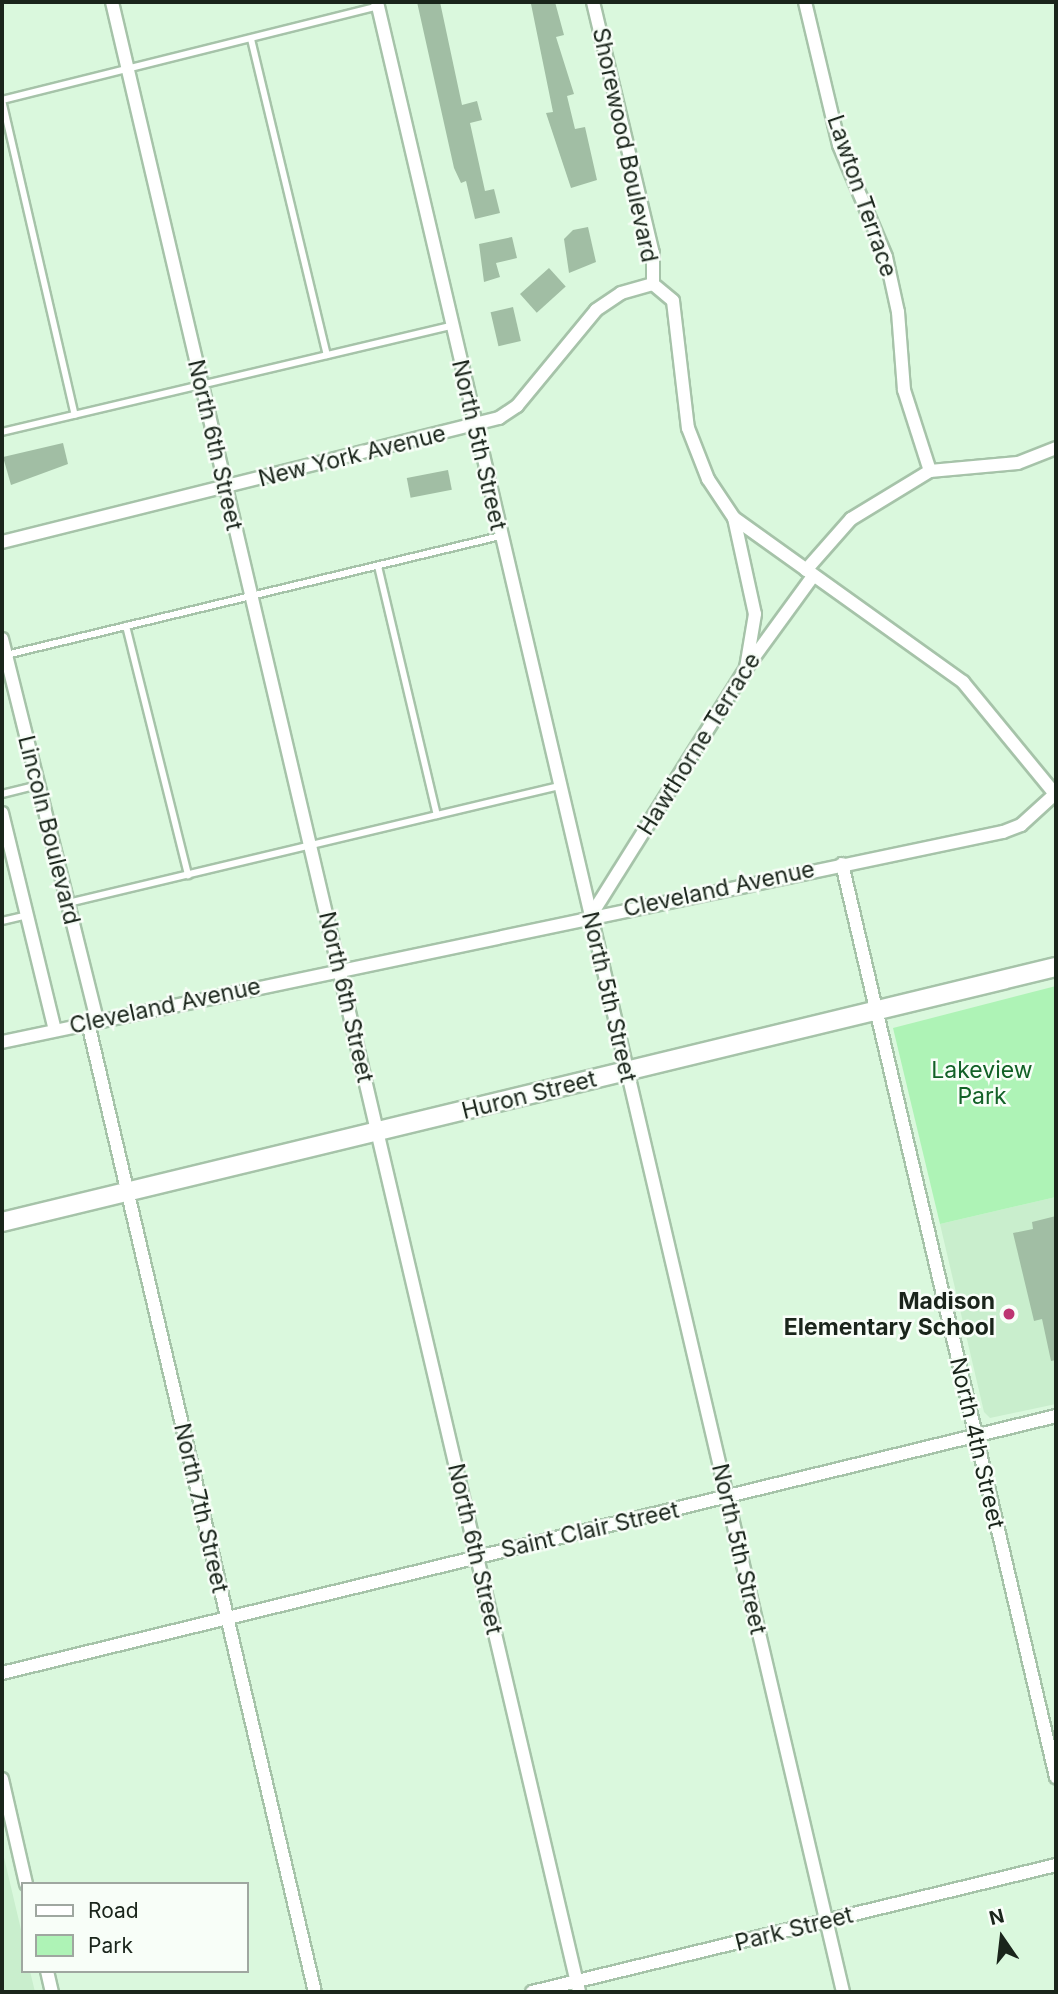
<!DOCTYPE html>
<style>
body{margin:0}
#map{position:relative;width:1058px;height:1994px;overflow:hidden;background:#daf8dd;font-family:Inter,sans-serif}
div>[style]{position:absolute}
.built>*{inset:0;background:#c9eecd}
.green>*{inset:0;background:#aef3b6}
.building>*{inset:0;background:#a1bea4;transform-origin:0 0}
.roads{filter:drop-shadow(2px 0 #a6c3a9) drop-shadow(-2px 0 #a6c3a9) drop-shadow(0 2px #a6c3a9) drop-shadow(0 -2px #a6c3a9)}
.lane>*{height:6px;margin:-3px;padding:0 3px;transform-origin:3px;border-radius:3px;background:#fff}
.street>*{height:12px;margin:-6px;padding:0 6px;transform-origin:6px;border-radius:6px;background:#fff}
.secondary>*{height:18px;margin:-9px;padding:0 9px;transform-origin:9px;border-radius:9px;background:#fff}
.dots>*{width:19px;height:19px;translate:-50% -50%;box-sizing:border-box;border:4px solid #f8fef8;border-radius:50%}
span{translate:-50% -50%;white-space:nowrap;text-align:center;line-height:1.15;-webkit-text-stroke:5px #f8fef8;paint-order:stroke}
.street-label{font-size:23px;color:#1a251b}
.park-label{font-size:23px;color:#126127}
.poi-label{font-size:23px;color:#1a251b;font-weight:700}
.right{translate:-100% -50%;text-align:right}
.frame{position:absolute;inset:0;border:4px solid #1a251b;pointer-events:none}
.legend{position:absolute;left:21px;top:1882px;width:228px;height:91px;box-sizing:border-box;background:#f8fef8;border:2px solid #9fa7a0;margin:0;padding:9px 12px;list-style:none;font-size:21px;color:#1a251b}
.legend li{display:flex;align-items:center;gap:14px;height:35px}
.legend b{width:35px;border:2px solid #9fa7a0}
.north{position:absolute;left:967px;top:1903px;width:70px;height:70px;-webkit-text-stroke:5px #f8fef8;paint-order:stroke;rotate:346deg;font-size:19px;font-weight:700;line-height:28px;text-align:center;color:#1a251b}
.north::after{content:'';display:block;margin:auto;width:24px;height:32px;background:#1a251b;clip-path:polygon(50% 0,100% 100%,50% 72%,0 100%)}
</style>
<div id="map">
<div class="built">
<div style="clip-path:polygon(1056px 1197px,1056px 1404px,990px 1418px,984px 1412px,940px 1224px)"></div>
<div style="clip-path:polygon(2px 1849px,23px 1938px,23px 1971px,30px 1971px,35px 1992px,2px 1992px)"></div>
</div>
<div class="green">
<div style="clip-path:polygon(1056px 986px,1056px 1197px,940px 1224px,893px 1028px)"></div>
</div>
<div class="building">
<div style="clip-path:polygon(417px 2px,440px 2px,462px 105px,477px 101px,482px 120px,470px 123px,485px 191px,494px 189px,500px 213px,475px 219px,466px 181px,461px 183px,454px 168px)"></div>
<div style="clip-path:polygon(555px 2px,564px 35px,556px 37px,574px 94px,567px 96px,575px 129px,585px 127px,597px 180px,571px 188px,546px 113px,553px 112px,531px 4px)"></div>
<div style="clip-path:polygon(588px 227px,596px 262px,569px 273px,564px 239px,573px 230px)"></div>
<div style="clip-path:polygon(512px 237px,517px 258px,496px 263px,500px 277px,484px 282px,479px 244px)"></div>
<div style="left:549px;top:268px;width:25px;height:39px;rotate:48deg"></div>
<div style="left:513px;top:307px;width:35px;height:23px;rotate:77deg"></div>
<div style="clip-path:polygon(63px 443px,68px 464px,11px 485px,3px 457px)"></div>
<div style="left:448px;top:470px;width:20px;height:42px;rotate:79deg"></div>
<div style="clip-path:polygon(1056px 1216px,1056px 1360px,1051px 1361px,1042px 1319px,1034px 1321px,1013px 1233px,1033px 1229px,1032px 1222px)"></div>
</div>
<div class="roads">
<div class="lane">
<div style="left:251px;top:39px;width:325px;rotate:76.5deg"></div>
<div style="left:2px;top:100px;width:388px;rotate:-14deg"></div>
<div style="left:2px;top:100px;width:323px;rotate:77deg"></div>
<div style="left:2px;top:432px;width:462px;rotate:-13.3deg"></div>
<div style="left:378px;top:566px;width:256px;rotate:76.7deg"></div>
<div style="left:126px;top:626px;width:257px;rotate:76deg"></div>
<div style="left:6px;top:655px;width:508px;rotate:-13.54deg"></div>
<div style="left:2px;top:794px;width:36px;rotate:-14deg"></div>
<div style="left:68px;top:903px;width:505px;rotate:-13.4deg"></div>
<div style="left:2px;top:921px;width:26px;rotate:-13deg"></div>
</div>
<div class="street">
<div style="left:112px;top:2px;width:2044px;rotate:76.79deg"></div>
<div style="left:377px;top:2px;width:2044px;rotate:76.82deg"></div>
<div style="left:593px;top:2px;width:258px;rotate:76.6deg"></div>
<div style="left:653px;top:253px;width:31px;rotate:90deg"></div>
<div style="left:653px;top:284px;width:26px;rotate:40deg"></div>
<div style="left:673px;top:301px;width:128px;rotate:83.3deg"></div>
<div style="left:688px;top:428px;width:55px;rotate:68.6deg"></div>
<div style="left:708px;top:479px;width:47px;rotate:56.3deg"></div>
<div style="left:734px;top:518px;width:98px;rotate:77.7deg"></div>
<div style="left:755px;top:614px;width:55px;rotate:99.5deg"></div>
<div style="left:805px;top:2px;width:147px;rotate:76.6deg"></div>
<div style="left:839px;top:145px;width:121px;rotate:67.2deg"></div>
<div style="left:886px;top:257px;width:56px;rotate:77.7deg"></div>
<div style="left:898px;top:312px;width:78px;rotate:85.6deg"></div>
<div style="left:904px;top:390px;width:85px;rotate:72.2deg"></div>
<div style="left:734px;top:518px;width:282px;rotate:35.6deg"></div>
<div style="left:963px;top:682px;width:145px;rotate:50.6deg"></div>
<div style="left:2px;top:542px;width:512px;rotate:-14.01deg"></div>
<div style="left:499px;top:418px;width:22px;rotate:-34deg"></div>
<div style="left:517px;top:406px;width:124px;rotate:-50.5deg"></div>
<div style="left:596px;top:310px;width:30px;rotate:-34deg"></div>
<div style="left:621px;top:293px;width:33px;rotate:-16deg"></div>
<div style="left:806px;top:570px;width:68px;rotate:-48.6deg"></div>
<div style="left:851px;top:519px;width:92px;rotate:-31.3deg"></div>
<div style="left:930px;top:471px;width:88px;rotate:-5.2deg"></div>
<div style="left:1018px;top:463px;width:41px;rotate:-21.5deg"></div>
<div style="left:2px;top:639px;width:394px;rotate:76deg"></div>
<div style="left:2px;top:813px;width:223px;rotate:76.3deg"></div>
<div style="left:842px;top:864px;width:938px;rotate:76.81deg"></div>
<div style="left:590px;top:917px;width:294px;rotate:-57.9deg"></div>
<div style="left:746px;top:668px;width:114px;rotate:-53.9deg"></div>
<div style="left:88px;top:1023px;width:995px;rotate:76.82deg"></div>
<div style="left:2px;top:1042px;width:1023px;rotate:-11.85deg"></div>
<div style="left:1003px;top:832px;width:19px;rotate:-21deg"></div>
<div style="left:1021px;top:825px;width:47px;rotate:-42.4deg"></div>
<div style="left:2px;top:1673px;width:1085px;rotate:-13.7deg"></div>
<div style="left:2px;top:1779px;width:108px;rotate:77.1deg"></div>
<div style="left:47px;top:1971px;width:22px;rotate:77deg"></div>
<div style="left:532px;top:1992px;width:539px;rotate:-13.62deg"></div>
</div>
<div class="secondary">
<div style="left:2px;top:1222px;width:1084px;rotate:-13.6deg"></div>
</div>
</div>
<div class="dots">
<div style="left:1009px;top:1314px;background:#bd3572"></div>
</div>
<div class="street-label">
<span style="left:625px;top:145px;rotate:78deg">Shorewood Boulevard</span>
<span style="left:862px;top:196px;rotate:71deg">Lawton Terrace</span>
<span style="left:215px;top:445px;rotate:77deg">North 6th Street</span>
<span style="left:479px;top:445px;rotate:77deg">North 5th Street</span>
<span style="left:352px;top:456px;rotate:-14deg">New York Avenue</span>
<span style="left:699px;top:744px;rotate:-58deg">Hawthorne Terrace</span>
<span style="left:49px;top:830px;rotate:76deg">Lincoln Boulevard</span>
<span style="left:719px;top:889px;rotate:-12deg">Cleveland Avenue</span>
<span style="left:346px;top:997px;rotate:77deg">North 6th Street</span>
<span style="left:609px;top:997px;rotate:77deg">North 5th Street</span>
<span style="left:165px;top:1006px;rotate:-12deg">Cleveland Avenue</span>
<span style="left:529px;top:1095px;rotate:-14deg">Huron Street</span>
<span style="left:977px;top:1443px;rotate:77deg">North 4th Street</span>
<span style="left:201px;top:1508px;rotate:77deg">North 7th Street</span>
<span style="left:590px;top:1530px;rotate:-13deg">Saint Clair Street</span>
<span style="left:475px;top:1549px;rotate:77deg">North 6th Street</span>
<span style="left:739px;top:1549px;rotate:77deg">North 5th Street</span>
<span style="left:794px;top:1929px;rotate:-14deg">Park Street</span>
</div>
<div class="park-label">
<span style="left:982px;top:1083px">Lakeview<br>Park</span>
</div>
<div class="poi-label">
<span class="right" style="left:995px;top:1314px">Madison<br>Elementary School</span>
</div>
<div class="frame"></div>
<ul class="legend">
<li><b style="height:9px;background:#fff"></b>Road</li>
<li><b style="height:19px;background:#aef3b6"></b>Park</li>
</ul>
<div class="north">N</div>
</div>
